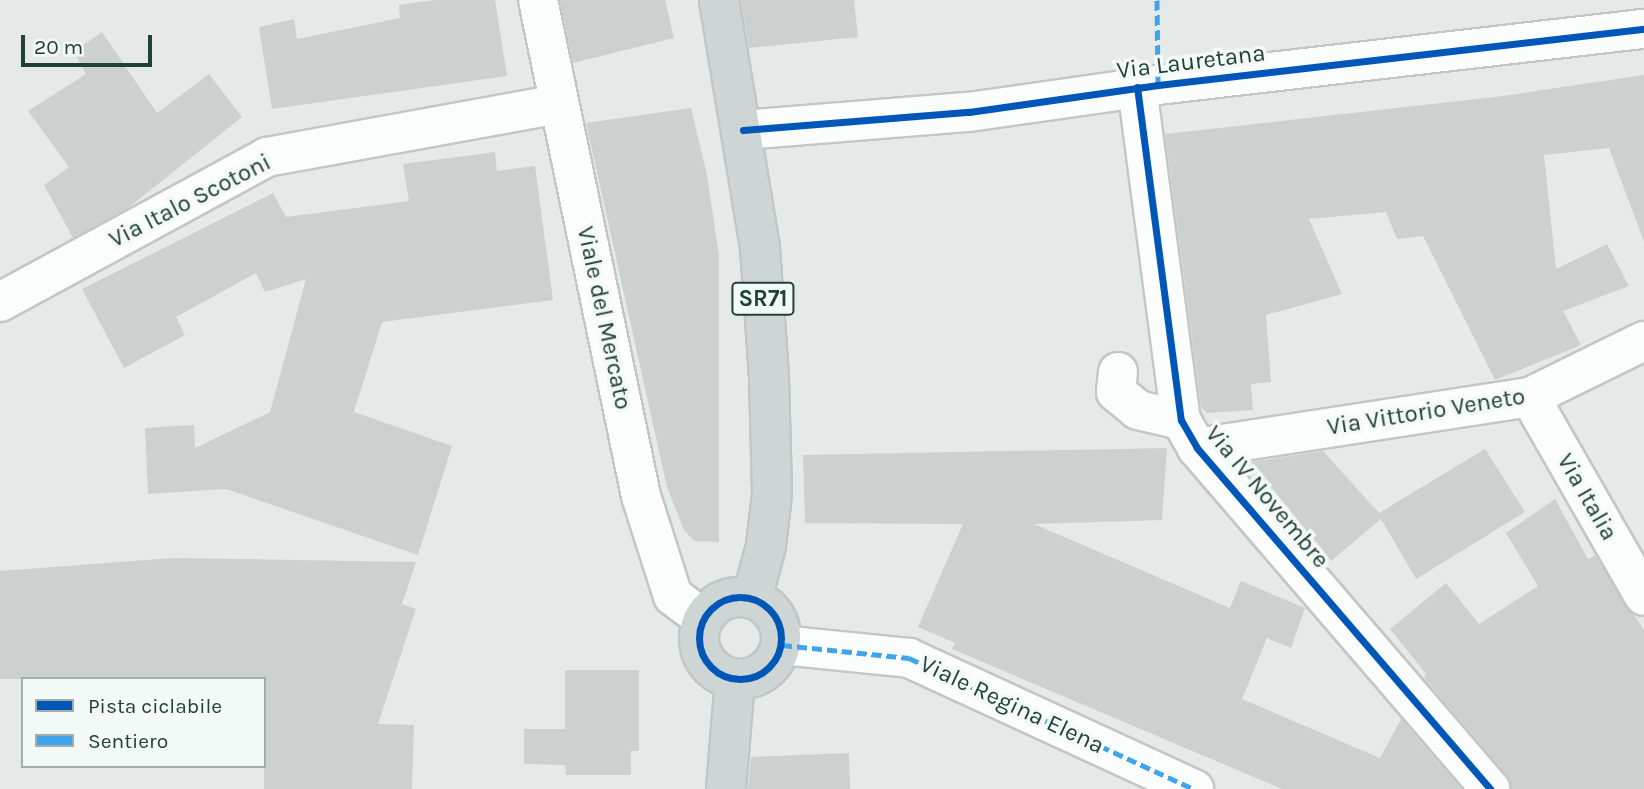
<!DOCTYPE html>
<style>
body{margin:0}
#map{position:relative;width:1644px;height:789px;overflow:hidden;background:#e5eae8;font-family:Karla,sans-serif}
div>[style]{position:absolute}
.building>*{inset:0;background:#ccd1cf}
.roads{filter:drop-shadow(2px 0 #c2c7c5) drop-shadow(-2px 0 #c2c7c5) drop-shadow(0 2px #c2c7c5) drop-shadow(0 -2px #c2c7c5)}
.minor>*{height:38px;margin:-19px;padding:0 19px;transform-origin:19px;border-radius:19px;background:#fbfcfc}
.tertiary>*{height:38px;margin:-19px;padding:0 19px;transform-origin:19px;border-radius:19px;background:#fbfcfc}
.secondary>*{height:38px;margin:-19px;padding:0 19px;transform-origin:19px;border-radius:19px;background:#fbfcfc}
.primary>*{height:38px;margin:-19px;padding:0 19px;transform-origin:19px;border-radius:19px;background:#cdd6d4}
.primary>.ring{margin:-19px;padding:0;box-sizing:content-box;background:none;border:38px solid #cdd6d4;border-radius:50%}
.quiet>*{height:5px;margin-top:-2.5px;transform-origin:0;background:repeating-linear-gradient(90deg,#3ea4ec 0 10px,transparent 0 15px)}
.cycleway>*{height:7px;margin:-3.5px;padding:0 3.5px;transform-origin:3.5px;border-radius:3.5px;background:#0057b8}
.cycleway>.ring{margin:-3.5px;padding:0;box-sizing:content-box;background:none;border:7px solid #0057b8;border-radius:50%}
span{translate:-50% -50%;white-space:nowrap;text-align:center;line-height:1.15;-webkit-text-stroke:7px #f3f9f6;paint-order:stroke}
.shield-label span{padding:2px 5px;background:#f3f9f6;border:2px solid;border-radius:5px;-webkit-text-stroke-width:0}
.shield-label{font-size:23px;color:#214038;font-weight:700}
.street-label{font-size:24px;color:#214038}
.legend{position:absolute;left:21px;top:677px;width:245px;height:91px;box-sizing:border-box;background:#f3f9f6;border:2px solid #9fafaa;margin:0;padding:9px 12px;list-style:none;font-size:21px;color:#214038}
.legend li{display:flex;align-items:center;gap:14px;height:35px}
.legend b{width:35px;border:2px solid #9fafaa}
.scale{position:absolute;left:21px;top:35px;width:131px;height:32px;box-sizing:border-box;border:4px solid #214038;border-top:0;padding-left:9px;font-size:21px;line-height:24px;white-space:nowrap;color:#214038;-webkit-text-stroke:5px #f3f9f6;paint-order:stroke}
</style>
<div id="map">
<div class="building">
<div style="clip-path:polygon(434px 0,495px 0,507px 76px,272px 109px,259px 27px,294px 19px,297px 39px,400px 18px,399px 5px)"></div>
<div style="clip-path:polygon(560px 0,665px 0,674px 38px,573px 63px)"></div>
<div style="clip-path:polygon(741px 0,854px 0,858px 37px,749px 48px)"></div>
<div style="clip-path:polygon(102px 32px,157px 113px,209px 74px,242px 117px,128px 208px,73px 238px,44px 185px,69px 167px,28px 111px,86px 74px,74px 52px)"></div>
<div style="clip-path:polygon(1644px 75px,1644px 242px,1609px 148px,1544px 155px,1556px 269px,1607px 244px,1629px 286px,1563px 311px,1581px 345px,1495px 380px,1423px 236px,1397px 239px,1386px 212px,1309px 219px,1342px 294px,1266px 315px,1271px 382px,1251px 384px,1253px 410px,1207px 413px,1201px 407px,1165px 134px,1503px 96px)"></div>
<div style="clip-path:polygon(691px 108px,707px 175px,719px 256px,719px 542px,694px 541px,684px 530px,667px 487px,586px 123px)"></div>
<div style="clip-path:polygon(495px 152px,497px 171px,535px 166px,553px 300px,382px 322px,354px 412px,452px 446px,418px 555px,226px 489px,148px 494px,145px 428px,194px 425px,195px 448px,270px 412px,306px 279px,265px 292px,256px 273px,176px 317px,185px 335px,124px 368px,82px 289px,273px 193px,286px 217px,409px 201px,403px 164px)"></div>
<div style="clip-path:polygon(1167px 448px,1162px 520px,1034px 524px,1230px 608px,1241px 581px,1305px 608px,1291px 648px,1267px 638px,1242px 699px,1380px 758px,1401px 719px,1461px 789px,1282px 789px,952px 649px,955px 643px,918px 627px,963px 524px,805px 523px,803px 455px)"></div>
<div style="clip-path:polygon(1485px 449px,1525px 512px,1416px 579px,1381px 519px,1331px 561px,1251px 462px,1323px 451px,1379px 513px)"></div>
<div style="clip-path:polygon(1555px 499px,1588px 559px,1595px 555px,1644px 630px,1644px 789px,1511px 789px,1507px 775px,1424px 678px,1426px 674px,1390px 629px,1446px 583px,1479px 624px,1538px 586px,1506px 533px)"></div>
<div style="clip-path:polygon(173px 558px,416px 562px,402px 604px,416px 609px,378px 724px,414px 725px,412px 789px,264px 789px,264px 679px,0 679px,0 571px)"></div>
<div style="clip-path:polygon(565px 670px,639px 670px,639px 751px,631px 751px,631px 775px,566px 775px,565px 765px,524px 764px,524px 729px,565px 729px)"></div>
<div style="clip-path:polygon(849px 753px,850px 789px,748px 789px,751px 757px)"></div>
</div>
<div class="roads">
<div class="minor">
<div style="left:1137px;top:87px;width:336px;rotate:82.5deg"></div>
<div style="left:1181px;top:420px;width:32px;rotate:60deg"></div>
<div style="left:1197px;top:448px;width:450px;rotate:49.3deg"></div>
<div style="left:743px;top:130px;width:227px;rotate:-4.6deg"></div>
<div style="left:969px;top:112px;width:191px;rotate:-8.1deg"></div>
<div style="left:1158px;top:85px;width:489px;rotate:-6.6deg"></div>
<div style="left:1118px;top:372px;width:20px;rotate:96deg"></div>
<div style="left:1116px;top:392px;width:28px;rotate:39deg"></div>
<div style="left:1138px;top:410px;width:44px;rotate:13.1deg"></div>
<div style="left:1530px;top:397px;width:229px;rotate:60.2deg"></div>
<div style="left:1197px;top:448px;width:337px;rotate:-8.7deg"></div>
<div style="left:1530px;top:397px;width:127px;rotate:-26.2deg"></div>
<div style="left:782px;top:645px;width:128px;rotate:5.8deg"></div>
<div style="left:909px;top:658px;width:314px;rotate:24.7deg"></div>
</div>
<div class="tertiary">
<div style="left:0;top:302px;width:304px;rotate:-28.5deg"></div>
<div style="left:267px;top:157px;width:297px;rotate:-10.3deg"></div>
</div>
<div class="secondary">
<div style="left:538px;top:0;width:507px;rotate:78.27deg"></div>
<div style="left:641px;top:496px;width:105px;rotate:72.3deg"></div>
<div style="left:673px;top:596px;width:38px;rotate:37deg"></div>
</div>
<div class="primary">
<div style="left:719px;top:0;width:251px;rotate:80.6deg"></div>
<div style="left:760px;top:248px;width:129px;rotate:86deg"></div>
<div style="left:769px;top:377px;width:117px;rotate:88.5deg"></div>
<div style="left:772px;top:494px;width:52px;rotate:96.6deg"></div>
<div style="left:766px;top:546px;width:54px;rotate:105.1deg"></div>
<div class="ring" style="left:699px;top:597px;width:44px;height:44px"></div>
<div style="left:726px;top:789px;width:109px;rotate:-85.3deg"></div>
</div>
</div>
<div class="quiet">
<div style="left:1157px;top:0;width:85px;rotate:89.3deg"></div>
<div style="left:782px;top:645px;width:128px;rotate:5.8deg"></div>
<div style="left:909px;top:658px;width:314px;rotate:24.7deg"></div>
</div>
<div class="cycleway">
<div style="left:1137px;top:87px;width:336px;rotate:82.5deg"></div>
<div style="left:1181px;top:420px;width:32px;rotate:60deg"></div>
<div style="left:1197px;top:448px;width:450px;rotate:49.3deg"></div>
<div style="left:743px;top:130px;width:227px;rotate:-4.6deg"></div>
<div style="left:969px;top:112px;width:191px;rotate:-8.1deg"></div>
<div style="left:1158px;top:85px;width:489px;rotate:-6.6deg"></div>
<div class="ring" style="left:699px;top:597px;width:75px;height:75px"></div>
</div>
<div class="shield-label">
<span style="left:763px;top:299px">SR71</span>
</div>
<div class="street-label">
<span style="left:1191px;top:62px;rotate:-7deg">Via Lauretana</span>
<span style="left:190px;top:201px;rotate:-27deg">Via Italo Scotoni</span>
<span style="left:604px;top:318px;rotate:78deg">Viale del Mercato</span>
<span style="left:1426px;top:412px;rotate:-9deg">Via Vittorio Veneto</span>
<span style="left:1267px;top:497px;rotate:50deg">Via IV Novembre</span>
<span style="left:1587px;top:497px;rotate:60deg">Via Italia</span>
<span style="left:1012px;top:705px;rotate:25deg">Viale Regina Elena</span>
</div>
<ul class="legend">
<li><b style="height:9px;background:#0057b8"></b>Pista ciclabile</li>
<li><b style="height:9px;background:#3ea4ec"></b>Sentiero</li>
</ul>
<div class="scale">20 m</div>
</div>
